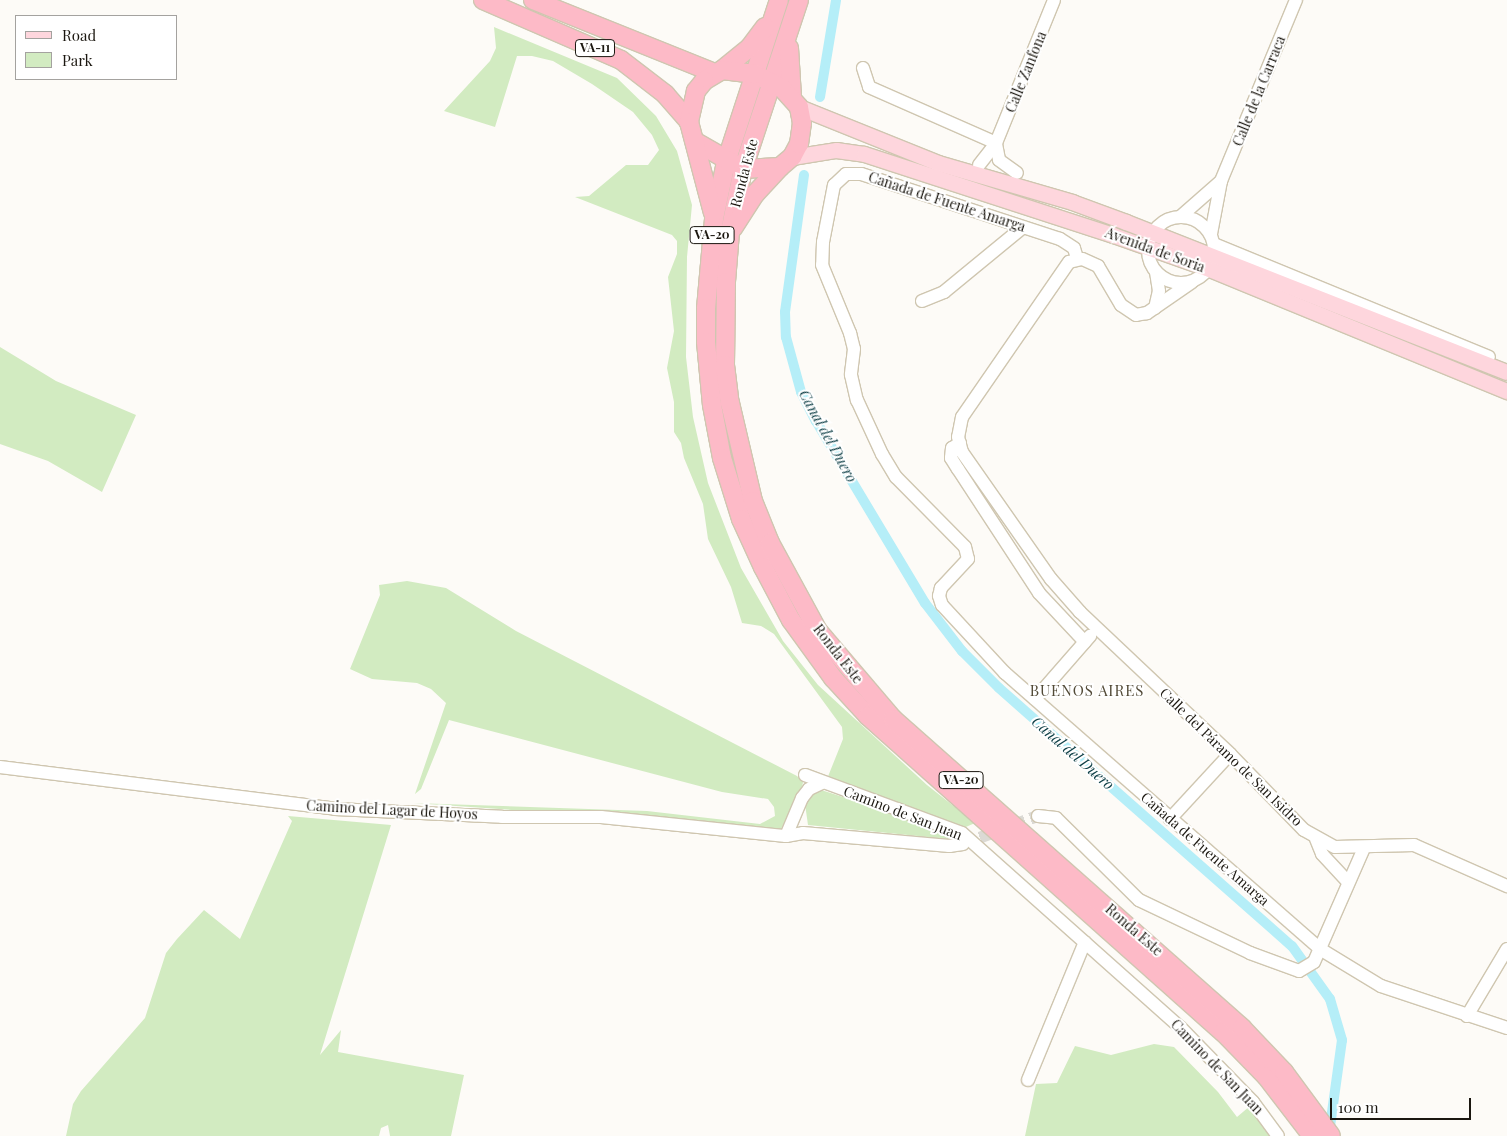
<!DOCTYPE html>
<meta charset="utf-8">
<style>
body{margin:0}
#map{position:relative;width:1507px;height:1136px;overflow:hidden;background:#fdfbf7;font-family:"Playfair Display",serif}
div>[style]{position:absolute}
.green>*{inset:0;background:#d2ebc1}
.canal>*{height:10px;margin:-5px;padding:0 5px;transform-origin:5px;border-radius:5px;background:#b5eef8}
.minor-tunnel>*{height:12px;margin-top:-6px;transform-origin:0;background:repeating-linear-gradient(90deg,#dbd9d4 0 12px,transparent 0 18px)}
.roads{filter:drop-shadow(1px 0 #cfc6b0) drop-shadow(-1px 0 #cfc6b0) drop-shadow(0 1px #cfc6b0) drop-shadow(0 -1px #cfc6b0)}
.minor>*{height:12px;margin:-6px;padding:0 6px;transform-origin:6px;border-radius:6px;background:#fff}
.minor>.ring{margin:-6px;padding:0;box-sizing:content-box;background:none;border:12px solid #fff;border-radius:50%}
.major>*{height:15px;margin:-7.5px;padding:0 7.5px;transform-origin:7.5px;border-radius:7.5px;background:#fed6dd}
.highway>*{height:18px;margin:-9px;padding:0 9px;transform-origin:9px;border-radius:9px;background:#fdbac7}
span{translate:-50% -50%;white-space:nowrap;text-align:center;line-height:1.15;-webkit-text-stroke:4px #fff;paint-order:stroke}
.shield-label span{padding:1px 4px;background:#fff;border:1px solid;border-radius:4px;-webkit-text-stroke-width:0}
.shield-label{font-size:12px;color:#1b1710;font-weight:700}
.street-label{font-size:14px;color:#1b1710}
.water-label{font-size:15px;color:#104148;font-style:italic}
.neighbourhood-label{font-size:15px;color:#524a37;letter-spacing:1px}
.legend{position:absolute;left:15px;top:15px;width:162px;height:65px;box-sizing:border-box;background:#fff;border:1px solid #a4a29f;margin:0;padding:6px 9px;list-style:none;font-size:15px;color:#1b1710}
.legend li{display:flex;align-items:center;gap:10px;height:25px}
.legend b{width:25px;border:1px solid #a4a29f}
.scale{position:absolute;left:1330px;top:1098px;width:141px;height:22px;box-sizing:border-box;border:2px solid #1b1710;border-top:0;padding-left:6px;font-size:15px;line-height:18px;white-space:nowrap;color:#1b1710;-webkit-text-stroke:4px #fff;paint-order:stroke}
</style>
<div id="map">
<div class="green">
<div style="clip-path:polygon(494px 27px,617px 78px,656px 116px,677px 151px,692px 205px,687px 257px,686px 357px,693px 417px,708px 483px,741px 568px,783px 641px,818px 685px,927px 785px,975px 823px,959px 830px,827px 779px,843px 739px,842px 727px,774px 634px,761px 626px,742px 623px,731px 587px,708px 539px,703px 504px,684px 458px,681px 443px,674px 432px,674px 402px,667px 368px,674px 331px,668px 277px,677px 254px,677px 241px,672px 235px,575px 197px,589px 196px,626px 165px,648px 165px,659px 150px,652px 135px,633px 112px,592px 84px,553px 61px,532px 56px,517px 56px,495px 127px,444px 111px,490px 61px,496px 48px)"></div>
<div style="clip-path:polygon(0 347px,56px 381px,136px 415px,102px 492px,48px 461px,0 444px)"></div>
<div style="clip-path:polygon(407px 581px,446px 588px,516px 631px,797px 776px,803px 782px,802px 788px,781px 829px,413px 803px,647px 811px,760px 824px,775px 816px,774px 807px,768px 799px,722px 792px,449px 720px,421px 789px,415px 794px,446px 703px,431px 689px,417px 683px,372px 679px,350px 669px,380px 595px,379px 585px)"></div>
<div style="clip-path:polygon(818px 789px,949px 831px,948px 839px,808px 825px,805px 804px)"></div>
<div style="clip-path:polygon(288px 816px,391px 825px,320px 1055px,341px 1030px,338px 1052px,464px 1075px,451px 1136px,390px 1136px,388px 1125px,381px 1128px,379px 1136px,66px 1136px,73px 1104px,81px 1091px,145px 1018px,166px 953px,177px 939px,204px 910px,240px 939px,292px 821px)"></div>
<div style="clip-path:polygon(1154px 1044px,1174px 1047px,1218px 1092px,1237px 1117px,1250px 1106px,1273px 1136px,1025px 1136px,1036px 1084px,1057px 1083px,1075px 1046px,1111px 1055px)"></div>
</div>
<div class="canal">
<div style="left:820px;top:97px;width:98px;rotate:-80.6deg"></div>
<div style="left:804px;top:175px;width:138px;rotate:97.9deg"></div>
<div style="left:785px;top:312px;width:25px;rotate:88deg"></div>
<div style="left:786px;top:337px;width:57px;rotate:74.7deg"></div>
<div style="left:801px;top:392px;width:33px;rotate:63deg"></div>
<div style="left:816px;top:421px;width:212px;rotate:59.1deg"></div>
<div style="left:925px;top:603px;width:61px;rotate:52.4deg"></div>
<div style="left:962px;top:651px;width:52px;rotate:45deg"></div>
<div style="left:999px;top:688px;width:390px;rotate:41.4deg"></div>
<div style="left:1292px;top:946px;width:65px;rotate:54.4deg"></div>
<div style="left:1330px;top:999px;width:43px;rotate:73.7deg"></div>
<div style="left:1342px;top:1040px;width:95px;rotate:97.9deg"></div>
</div>
<div class="minor-tunnel">
<div style="left:963px;top:844px;width:80px;rotate:-20.5deg"></div>
</div>
<div class="roads">
<div class="minor">
<div style="left:863px;top:68px;width:20px;rotate:72deg"></div>
<div style="left:869px;top:87px;width:139px;rotate:23.8deg"></div>
<div style="left:996px;top:144px;width:16px;rotate:79deg"></div>
<div style="left:999px;top:160px;width:22px;rotate:36deg"></div>
<div style="left:979px;top:165px;width:28px;rotate:-52deg"></div>
<div style="left:996px;top:143px;width:154px;rotate:-67.9deg"></div>
<div class="ring" style="left:1148px;top:217px;width:54px;height:54px"></div>
<div style="left:1180px;top:217px;width:55px;rotate:-41.3deg"></div>
<div style="left:1211px;top:234px;width:54px;rotate:-79.3deg"></div>
<div style="left:1221px;top:181px;width:196px;rotate:-67.5deg"></div>
<div style="left:1214px;top:244px;width:297px;rotate:22.3deg"></div>
<div style="left:1077px;top:258px;width:10px;rotate:-107deg"></div>
<div style="left:1074px;top:248px;width:17px;rotate:-147deg"></div>
<div style="left:1060px;top:239px;width:209px;rotate:-161.9deg"></div>
<div style="left:861px;top:174px;width:15px;rotate:180deg"></div>
<div style="left:846px;top:174px;width:16px;rotate:137deg"></div>
<div style="left:834px;top:185px;width:58px;rotate:100.9deg"></div>
<div style="left:823px;top:242px;width:23px;rotate:92deg"></div>
<div style="left:822px;top:265px;width:74px;rotate:67.6deg"></div>
<div style="left:850px;top:333px;width:16px;rotate:76deg"></div>
<div style="left:854px;top:349px;width:26px;rotate:97deg"></div>
<div style="left:851px;top:375px;width:26px;rotate:77deg"></div>
<div style="left:857px;top:400px;width:60px;rotate:65.2deg"></div>
<div style="left:882px;top:454px;width:27px;rotate:59deg"></div>
<div style="left:896px;top:477px;width:98px;rotate:45.4deg"></div>
<div style="left:965px;top:547px;width:12px;rotate:76deg"></div>
<div style="left:968px;top:559px;width:40px;rotate:133deg"></div>
<div style="left:941px;top:588px;width:8px;rotate:104deg"></div>
<div style="left:939px;top:596px;width:9px;rotate:72deg"></div>
<div style="left:942px;top:605px;width:93px;rotate:47.2deg"></div>
<div style="left:1005px;top:673px;width:419px;rotate:41.2deg"></div>
<div style="left:1320px;top:949px;width:71px;rotate:31.2deg"></div>
<div style="left:1381px;top:986px;width:133px;rotate:18.4deg"></div>
<div style="left:1192px;top:282px;width:55px;rotate:145.4deg"></div>
<div style="left:1147px;top:313px;width:11px;rotate:170deg"></div>
<div style="left:1136px;top:315px;width:18px;rotate:-146deg"></div>
<div style="left:1121px;top:305px;width:45px;rotate:-120.5deg"></div>
<div style="left:1098px;top:266px;width:17px;rotate:-156deg"></div>
<div style="left:1082px;top:259px;width:13px;rotate:167deg"></div>
<div style="left:1069px;top:262px;width:188px;rotate:124.6deg"></div>
<div style="left:962px;top:417px;width:20px;rotate:101deg"></div>
<div style="left:958px;top:437px;width:16px;rotate:75deg"></div>
<div style="left:962px;top:452px;width:155px;rotate:55deg"></div>
<div style="left:1051px;top:579px;width:44px;rotate:48.7deg"></div>
<div style="left:1080px;top:612px;width:207px;rotate:43.4deg"></div>
<div style="left:1230px;top:754px;width:106px;rotate:45.8deg"></div>
<div style="left:1304px;top:830px;width:35px;rotate:29deg"></div>
<div style="left:1335px;top:847px;width:79px;rotate:-1.5deg"></div>
<div style="left:1414px;top:845px;width:102px;rotate:23.8deg"></div>
<div style="left:922px;top:301px;width:24px;rotate:-22deg"></div>
<div style="left:944px;top:292px;width:102px;rotate:-39.4deg"></div>
<div style="left:1155px;top:308px;width:17px;rotate:-77deg"></div>
<div style="left:1159px;top:291px;width:19px;rotate:-99deg"></div>
<div style="left:960px;top:443px;width:9px;rotate:148deg"></div>
<div style="left:952px;top:448px;width:10px;rotate:96deg"></div>
<div style="left:951px;top:458px;width:13px;rotate:58deg"></div>
<div style="left:958px;top:469px;width:148px;rotate:56.8deg"></div>
<div style="left:1039px;top:593px;width:67px;rotate:46.8deg"></div>
<div style="left:1035px;top:699px;width:84px;rotate:-48.9deg"></div>
<div style="left:0;top:767px;width:338px;rotate:7.1deg"></div>
<div style="left:335px;top:809px;width:167px;rotate:2.7deg"></div>
<div style="left:502px;top:817px;width:99px"></div>
<div style="left:601px;top:817px;width:186px;rotate:5.9deg"></div>
<div style="left:786px;top:836px;width:17px;rotate:-10deg"></div>
<div style="left:803px;top:833px;width:147px;rotate:5.1deg"></div>
<div style="left:949px;top:846px;width:14px;rotate:-8deg"></div>
<div style="left:805px;top:775px;width:167px;rotate:20.3deg"></div>
<div style="left:962px;top:833px;width:292px;rotate:41.7deg"></div>
<div style="left:1180px;top:1027px;width:105px;rotate:45.8deg"></div>
<div style="left:1253px;top:1102px;width:42px;rotate:53.7deg"></div>
<div style="left:1038px;top:816px;width:18px;rotate:6deg"></div>
<div style="left:1056px;top:818px;width:117px;rotate:44.7deg"></div>
<div style="left:1139px;top:900px;width:123px;rotate:25.5deg"></div>
<div style="left:1250px;top:953px;width:52px;rotate:20.2deg"></div>
<div style="left:1299px;top:971px;width:17px;rotate:-31deg"></div>
<div style="left:1314px;top:962px;width:124px;rotate:-66.3deg"></div>
<div style="left:1170px;top:819px;width:88px;rotate:-47.3deg"></div>
<div style="left:786px;top:836px;width:41px;rotate:-67.2deg"></div>
<div style="left:802px;top:798px;width:11px;rotate:-52deg"></div>
<div style="left:809px;top:789px;width:14px;rotate:-25deg"></div>
<div style="left:1316px;top:839px;width:16px;rotate:68deg"></div>
<div style="left:1322px;top:854px;width:38px;rotate:47deg"></div>
<div style="left:1467px;top:1016px;width:78px;rotate:-59.2deg"></div>
<div style="left:1028px;top:1080px;width:149px;rotate:-67.6deg"></div>
</div>
<div class="major">
<div style="left:799px;top:107px;width:150px;rotate:21.9deg"></div>
<div style="left:938px;top:163px;width:140px;rotate:16.2deg"></div>
<div style="left:1072px;top:202px;width:58px;rotate:20.3deg"></div>
<div style="left:1126px;top:222px;width:409px;rotate:21.5deg"></div>
<div style="left:792px;top:157px;width:45px;rotate:-9deg"></div>
<div style="left:836px;top:150px;width:28px;rotate:8deg"></div>
<div style="left:864px;top:154px;width:262px;rotate:18deg"></div>
<div style="left:1113px;top:235px;width:102px;rotate:19.5deg"></div>
<div style="left:1209px;top:269px;width:322px;rotate:22.3deg"></div>
</div>
<div class="highway">
<div style="left:483px;top:0;width:150px;rotate:23.5deg"></div>
<div style="left:621px;top:60px;width:56px;rotate:37.7deg"></div>
<div style="left:665px;top:94px;width:37px;rotate:49deg"></div>
<div style="left:533px;top:0;width:196px;rotate:21.9deg"></div>
<div style="left:779px;top:0;width:170px;rotate:108.1deg"></div>
<div style="left:726px;top:162px;width:58px;rotate:101.9deg"></div>
<div style="left:714px;top:219px;width:89px;rotate:95.1deg"></div>
<div style="left:706px;top:308px;width:34px;rotate:90deg"></div>
<div style="left:706px;top:342px;width:63px;rotate:84.6deg"></div>
<div style="left:712px;top:405px;width:54px;rotate:79.3deg"></div>
<div style="left:722px;top:458px;width:64px;rotate:72.7deg"></div>
<div style="left:741px;top:519px;width:53px;rotate:65.4deg"></div>
<div style="left:763px;top:567px;width:60px;rotate:62.2deg"></div>
<div style="left:791px;top:620px;width:72px;rotate:54.1deg"></div>
<div style="left:833px;top:678px;width:52px;rotate:47.4deg"></div>
<div style="left:868px;top:716px;width:475px;rotate:41.7deg"></div>
<div style="left:1223px;top:1032px;width:62px;rotate:45.7deg"></div>
<div style="left:1266px;top:1076px;width:76px;rotate:52.5deg"></div>
<div style="left:799px;top:0;width:178px;rotate:108.3deg"></div>
<div style="left:743px;top:169px;width:64px;rotate:101.7deg"></div>
<div style="left:730px;top:232px;width:50px;rotate:94.6deg"></div>
<div style="left:726px;top:282px;width:83px;rotate:90.7deg"></div>
<div style="left:725px;top:365px;width:38px;rotate:83deg"></div>
<div style="left:730px;top:403px;width:101px;rotate:76.8deg"></div>
<div style="left:753px;top:501px;width:45px;rotate:68deg"></div>
<div style="left:770px;top:543px;width:100px;rotate:61.4deg"></div>
<div style="left:818px;top:631px;width:116px;rotate:49.6deg"></div>
<div style="left:893px;top:719px;width:466px;rotate:41.5deg"></div>
<div style="left:1242px;top:1028px;width:61px;rotate:46.3deg"></div>
<div style="left:1284px;top:1072px;width:79px;rotate:53.7deg"></div>
<div style="left:789px;top:48px;width:49px;rotate:86.5deg"></div>
<div style="left:722px;top:70px;width:36px;rotate:-39deg"></div>
<div style="left:750px;top:47px;width:25px;rotate:-53deg"></div>
<div style="left:696px;top:142px;width:54px;rotate:29.9deg"></div>
<div style="left:743px;top:169px;width:37px;rotate:-3deg"></div>
<div style="left:780px;top:167px;width:16px;rotate:-40deg"></div>
<div style="left:792px;top:157px;width:15px;rotate:-62deg"></div>
<div style="left:799px;top:144px;width:21px;rotate:-82deg"></div>
<div style="left:802px;top:123px;width:16px;rotate:-101deg"></div>
<div style="left:799px;top:107px;width:25px;rotate:-132deg"></div>
<div style="left:782px;top:88px;width:30px;rotate:-153deg"></div>
<div style="left:755px;top:74px;width:33px;rotate:-173deg"></div>
<div style="left:722px;top:70px;width:21px;rotate:149deg"></div>
<div style="left:704px;top:81px;width:13px;rotate:129deg"></div>
<div style="left:696px;top:91px;width:32px;rotate:103deg"></div>
<div style="left:689px;top:122px;width:94px;rotate:75.2deg"></div>
<div style="left:733px;top:228px;width:40px;rotate:-57.1deg"></div>
<div style="left:755px;top:194px;width:37px;rotate:-47deg"></div>
</div>
</div>
<div class="shield-label">
<span style="left:595px;top:48px">VA-11</span>
<span style="left:712px;top:235px">VA-20</span>
<span style="left:961px;top:780px">VA-20</span>
</div>
<div class="street-label">
<span style="left:1026px;top:72px;rotate:-68deg">Calle Zanfona</span>
<span style="left:1259px;top:91px;rotate:-68deg">Calle de la Carraca</span>
<span style="left:744px;top:173px;rotate:-75deg">Ronda Este</span>
<span style="left:947px;top:202px;rotate:18deg">Cañada de Fuente Amarga</span>
<span style="left:1155px;top:250px;rotate:20deg">Avenida de Soria</span>
<span style="left:838px;top:654px;rotate:52deg">Ronda Este</span>
<span style="left:1231px;top:757px;rotate:44deg">Calle del Páramo de San Isidro</span>
<span style="left:392px;top:810px;rotate:3deg">Camino del Lagar de Hoyos</span>
<span style="left:903px;top:813px;rotate:21deg">Camino de San Juan</span>
<span style="left:1205px;top:849px;rotate:41deg">Cañada de Fuente Amarga</span>
<span style="left:1134px;top:930px;rotate:41deg">Ronda Este</span>
<span style="left:1217px;top:1067px;rotate:46deg">Camino de San Juan</span>
</div>
<div class="water-label">
<span style="left:828px;top:436px;rotate:61deg">Canal del Duero</span>
<span style="left:1073px;top:753px;rotate:41deg">Canal del Duero</span>
</div>
<div class="neighbourhood-label">
<span style="left:1087px;top:691px">BUENOS AIRES</span>
</div>
<ul class="legend">
<li><b style="height:6px;background:#fed6dd"></b>Road</li>
<li><b style="height:14px;background:#d2ebc1"></b>Park</li>
</ul>
<div class="scale">100 m</div>
</div>
